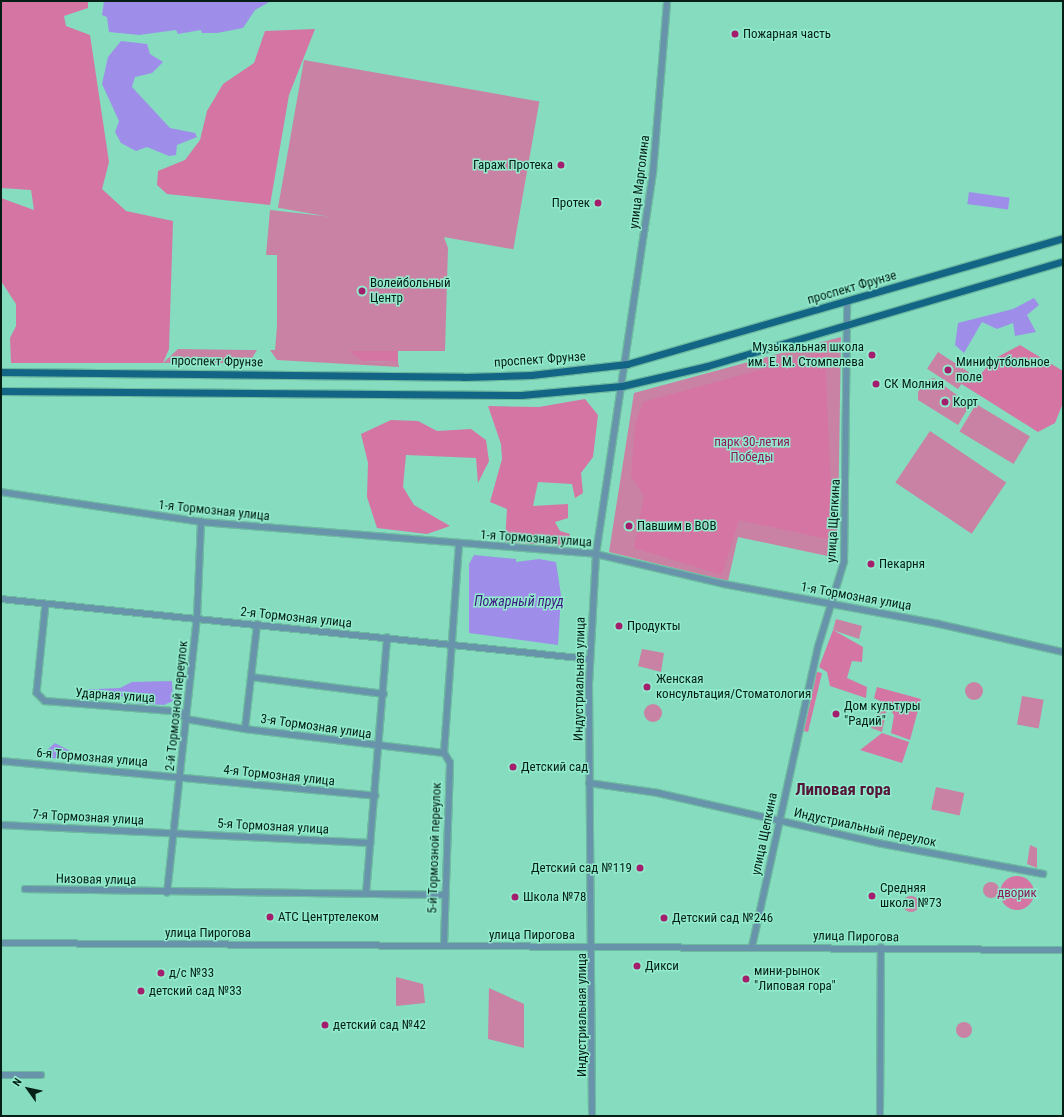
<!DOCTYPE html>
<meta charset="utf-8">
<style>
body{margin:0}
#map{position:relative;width:1064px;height:1117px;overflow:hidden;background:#85dcbf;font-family:"Roboto Condensed",sans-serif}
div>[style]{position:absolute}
.green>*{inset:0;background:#ca82a4;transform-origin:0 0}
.round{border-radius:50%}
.forest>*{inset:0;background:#d575a4}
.water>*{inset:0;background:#9e8ee9;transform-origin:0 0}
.roads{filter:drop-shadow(1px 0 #6ebaa1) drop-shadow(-1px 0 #6ebaa1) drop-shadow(0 1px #6ebaa1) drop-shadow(0 -1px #6ebaa1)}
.minor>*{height:5.5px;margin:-2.75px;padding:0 2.75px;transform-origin:2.75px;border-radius:2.75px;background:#6894ab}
.major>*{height:7px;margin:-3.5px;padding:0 3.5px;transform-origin:3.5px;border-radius:3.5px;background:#136585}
.dots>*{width:11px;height:11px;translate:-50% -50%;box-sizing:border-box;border:2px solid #92eacc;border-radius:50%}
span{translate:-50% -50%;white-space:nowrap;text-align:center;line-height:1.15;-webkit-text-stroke:3px #92eacc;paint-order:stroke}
.poi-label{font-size:13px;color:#031f16}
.left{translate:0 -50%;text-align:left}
.right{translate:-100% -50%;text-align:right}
.street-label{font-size:13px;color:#031f16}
.park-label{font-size:13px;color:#8d1a5d}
.water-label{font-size:14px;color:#3c1882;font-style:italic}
.district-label{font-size:17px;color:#541538;font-weight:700}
.frame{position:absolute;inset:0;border:2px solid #031f16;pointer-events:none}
.north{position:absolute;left:8px;top:1069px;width:40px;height:40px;-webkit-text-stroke:3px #92eacc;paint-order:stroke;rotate:303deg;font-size:11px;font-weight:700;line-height:16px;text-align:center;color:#031f16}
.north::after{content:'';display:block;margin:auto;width:14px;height:18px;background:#031f16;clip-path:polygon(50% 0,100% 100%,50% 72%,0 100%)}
</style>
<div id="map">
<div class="green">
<div style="left:304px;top:60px;width:239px;height:150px;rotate:10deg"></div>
<div style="clip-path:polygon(270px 210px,441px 229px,448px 248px,445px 351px,350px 351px,361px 361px,398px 362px,399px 367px,277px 360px,270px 350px,275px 350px,277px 326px,277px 255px,266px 255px)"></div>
<div style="clip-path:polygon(841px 337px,838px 526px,832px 557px,738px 537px,728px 581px,609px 552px,634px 393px)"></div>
<div style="clip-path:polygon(178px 349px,248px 350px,257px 350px,252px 358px,240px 363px,163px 363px)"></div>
<div style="left:938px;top:352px;width:37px;height:20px;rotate:33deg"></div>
<div style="clip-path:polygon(934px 378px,970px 405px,958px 425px,918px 400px,918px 392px,926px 380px)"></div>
<div style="left:976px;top:404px;width:63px;height:32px;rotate:31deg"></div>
<div style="left:930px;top:431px;width:92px;height:62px;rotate:34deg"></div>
<div style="clip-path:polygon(836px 619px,862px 626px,859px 639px,833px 630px)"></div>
<div style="clip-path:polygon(642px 649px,664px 653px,661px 672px,638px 666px)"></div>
<div class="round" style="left:965px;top:682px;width:18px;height:18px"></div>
<div style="left:1022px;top:696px;width:22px;height:29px;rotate:10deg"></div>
<div style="clip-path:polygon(880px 704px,887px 708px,882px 732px,871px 728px)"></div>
<div class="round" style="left:644px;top:704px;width:18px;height:18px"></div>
<div style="left:936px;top:787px;width:29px;height:23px;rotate:12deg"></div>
<div style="clip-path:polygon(1030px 845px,1037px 848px,1037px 868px,1027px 864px)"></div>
<div class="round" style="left:983px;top:882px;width:16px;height:16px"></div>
<div class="round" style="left:903px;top:896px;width:16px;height:16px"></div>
<div style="clip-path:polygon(396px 977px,423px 984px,425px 1003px,396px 1006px)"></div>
<div style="clip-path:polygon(489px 988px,524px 1004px,524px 1048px,488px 1039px)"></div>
<div class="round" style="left:956px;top:1022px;width:16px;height:16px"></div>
</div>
<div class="forest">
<div style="clip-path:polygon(1px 1px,88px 1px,88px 8px,64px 16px,66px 26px,90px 35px,109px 162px,102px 189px,126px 211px,173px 221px,169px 349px,163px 363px,11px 363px,10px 338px,16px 326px,16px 304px,1px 281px,1px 198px,34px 210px,31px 190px,1px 188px)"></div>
<div style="clip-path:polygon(315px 29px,289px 95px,270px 205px,167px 194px,157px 185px,158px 171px,185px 160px,200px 140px,207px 111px,223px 84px,254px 63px,265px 31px)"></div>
<div style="clip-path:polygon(1020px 345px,1063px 371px,1063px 403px,1055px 423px,1038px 432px,960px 383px,979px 376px,994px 359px)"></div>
<div style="clip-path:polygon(349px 351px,398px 351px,398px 362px,361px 361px)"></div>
<div style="clip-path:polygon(825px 352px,831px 492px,827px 539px,739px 520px,722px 575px,634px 548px,644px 496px,631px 476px,635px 425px,643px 402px)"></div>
<div style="clip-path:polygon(585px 399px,598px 415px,593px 457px,581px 473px,583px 493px,575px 498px,572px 484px,538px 482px,533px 506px,568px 504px,568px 518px,555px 522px,560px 531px,570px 534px,565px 546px,505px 542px,507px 509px,490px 502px,502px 459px,501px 444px,488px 406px,539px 407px)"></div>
<div style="clip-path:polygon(391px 420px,418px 421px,437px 431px,471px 429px,486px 440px,489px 461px,478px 483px,476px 458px,406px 455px,403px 487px,414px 505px,450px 526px,427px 534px,377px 528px,367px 497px,368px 463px,361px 434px)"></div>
<div style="clip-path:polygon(833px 630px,863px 647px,862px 662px,852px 661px,847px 678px,867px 687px,866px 698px,830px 686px,827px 672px,819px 667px)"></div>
<div style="clip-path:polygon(817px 672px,822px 673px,808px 732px,804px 731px)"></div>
<div style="clip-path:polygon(877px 687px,921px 699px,910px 740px,891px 733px,894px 715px,886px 704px,874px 698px)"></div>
<div style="clip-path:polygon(882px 733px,909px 742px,902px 763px,860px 750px)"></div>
<div class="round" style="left:1000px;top:876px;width:34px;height:34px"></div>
</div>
<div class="water">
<div style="clip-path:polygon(104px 1px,271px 1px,255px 10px,243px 28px,217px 33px,202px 33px,201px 30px,178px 34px,176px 30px,139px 35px,109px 32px,107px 17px,102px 15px)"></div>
<div style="clip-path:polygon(121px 41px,147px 44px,150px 54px,163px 62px,152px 73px,135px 77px,132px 87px,170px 128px,195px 133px,197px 137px,177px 145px,176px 155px,169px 156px,147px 147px,136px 151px,121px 143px,115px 132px,119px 121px,102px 84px,108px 57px)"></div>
<div style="left:969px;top:192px;width:41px;height:12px;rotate:8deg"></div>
<div style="clip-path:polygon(1034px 298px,1039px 305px,1027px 315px,1036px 332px,1015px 336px,1013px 323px,997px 329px,982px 322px,964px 353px,955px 345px,958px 323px,1013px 309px)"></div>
<div style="clip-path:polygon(474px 555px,516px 559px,516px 562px,539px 559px,556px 562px,561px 595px,558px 645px,469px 633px,469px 564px)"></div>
<div style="clip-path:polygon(172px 681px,173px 701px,164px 705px,136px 703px,115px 693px,73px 690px,120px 688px,132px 682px)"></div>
<div style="clip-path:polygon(55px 743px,70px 751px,64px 759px,52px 758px,47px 750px)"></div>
</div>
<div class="roads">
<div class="minor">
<div style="left:1px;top:492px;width:202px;rotate:8.5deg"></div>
<div style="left:201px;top:522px;width:396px;rotate:4.6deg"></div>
<div style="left:596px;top:554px;width:131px;rotate:13.2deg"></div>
<div style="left:724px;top:584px;width:219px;rotate:10.5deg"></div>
<div style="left:939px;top:624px;width:127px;rotate:12.7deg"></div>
<div style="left:1px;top:599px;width:592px;rotate:5.82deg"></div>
<div style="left:46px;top:604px;width:89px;rotate:95.8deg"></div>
<div style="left:37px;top:693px;width:11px;rotate:45deg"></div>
<div style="left:45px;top:701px;width:127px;rotate:4.5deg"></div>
<div style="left:172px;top:711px;width:9px;rotate:6deg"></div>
<div style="left:181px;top:712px;width:9px;rotate:54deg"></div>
<div style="left:186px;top:719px;width:60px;rotate:9.6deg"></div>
<div style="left:245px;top:729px;width:200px;rotate:6.9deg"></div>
<div style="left:251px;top:677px;width:134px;rotate:7.3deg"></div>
<div style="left:245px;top:729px;width:105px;rotate:-83.4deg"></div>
<div style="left:444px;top:753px;width:209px;rotate:-85.9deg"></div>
<div style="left:1px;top:761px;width:376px;rotate:5.3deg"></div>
<div style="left:589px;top:783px;width:70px;rotate:8.2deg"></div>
<div style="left:658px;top:793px;width:226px;rotate:12.8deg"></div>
<div style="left:878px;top:843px;width:168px;rotate:10.6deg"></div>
<div style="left:1px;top:825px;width:370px;rotate:2.8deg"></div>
<div style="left:25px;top:889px;width:418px;rotate:0.8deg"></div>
<div style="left:167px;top:893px;width:277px;rotate:-83.8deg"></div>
<div style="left:197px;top:618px;width:96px;rotate:-87.6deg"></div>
<div style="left:366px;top:894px;width:257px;rotate:-85.3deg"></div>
<div style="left:1px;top:943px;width:1062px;rotate:0.38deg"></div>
<div style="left:444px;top:945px;width:182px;rotate:-88.1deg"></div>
<div style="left:450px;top:763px;width:12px;rotate:-121deg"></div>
<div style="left:752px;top:947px;width:307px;rotate:-77.6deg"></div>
<div style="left:818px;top:647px;width:89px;rotate:-73deg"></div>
<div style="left:844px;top:562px;width:260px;rotate:-89.3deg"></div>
<div style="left:1px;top:1075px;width:40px"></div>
<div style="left:592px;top:1116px;width:432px;rotate:-90.4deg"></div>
<div style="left:589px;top:684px;width:130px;rotate:-86.9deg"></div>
<div style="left:596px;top:554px;width:385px;rotate:-81.5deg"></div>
<div style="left:653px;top:173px;width:173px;rotate:-85.3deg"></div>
<div style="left:880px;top:1116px;width:168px;rotate:-89.7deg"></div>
</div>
<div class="major">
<div style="left:1px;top:372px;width:462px;rotate:0.6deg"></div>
<div style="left:463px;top:377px;width:68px;rotate:-1.7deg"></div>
<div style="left:531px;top:375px;width:97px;rotate:-6.5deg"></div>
<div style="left:627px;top:364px;width:454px;rotate:-16.1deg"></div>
<div style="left:1px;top:391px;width:520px;rotate:0.44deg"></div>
<div style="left:521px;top:395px;width:101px;rotate:-5.1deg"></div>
<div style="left:622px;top:386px;width:87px;rotate:-13.2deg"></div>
<div style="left:707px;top:366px;width:371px;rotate:-16.4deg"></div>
</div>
</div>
<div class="dots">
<div style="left:735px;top:34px;background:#a31e6c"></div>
<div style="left:561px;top:165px;background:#a31e6c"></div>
<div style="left:598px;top:203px;background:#a31e6c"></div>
<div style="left:362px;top:291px;background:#a31e6c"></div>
<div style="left:872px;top:355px;background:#a31e6c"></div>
<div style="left:948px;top:370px;background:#a31e6c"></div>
<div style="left:876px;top:384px;background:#a31e6c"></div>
<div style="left:945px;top:402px;background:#a31e6c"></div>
<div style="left:629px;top:526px;background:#a31e6c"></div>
<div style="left:871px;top:564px;background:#a31e6c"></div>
<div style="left:619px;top:626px;background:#a31e6c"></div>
<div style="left:647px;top:687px;background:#a31e6c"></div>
<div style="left:836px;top:714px;background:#a31e6c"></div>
<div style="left:513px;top:767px;background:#a31e6c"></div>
<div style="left:640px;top:868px;background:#a31e6c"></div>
<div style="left:872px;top:896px;background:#a31e6c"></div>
<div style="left:515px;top:897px;background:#a31e6c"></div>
<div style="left:270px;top:917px;background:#a31e6c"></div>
<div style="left:664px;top:918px;background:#a31e6c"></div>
<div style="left:637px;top:966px;background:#a31e6c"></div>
<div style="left:161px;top:973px;background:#a31e6c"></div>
<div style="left:746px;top:979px;background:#a31e6c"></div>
<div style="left:141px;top:991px;background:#a31e6c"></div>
<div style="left:325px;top:1025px;background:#a31e6c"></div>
</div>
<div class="poi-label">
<span class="left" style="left:743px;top:34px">Пожарная часть</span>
<span class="right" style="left:553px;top:165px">Гараж Протека</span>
<span class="right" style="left:590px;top:203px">Протек</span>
<span class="left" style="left:370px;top:291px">Волейбольный<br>Центр</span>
<span class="right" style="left:864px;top:355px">Музыкальная школа<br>им. Е. М. Стомпелева</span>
<span class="left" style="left:956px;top:370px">Минифутбольное<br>поле</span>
<span class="left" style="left:884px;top:384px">СК Молния</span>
<span class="left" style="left:953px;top:402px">Корт</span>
<span class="left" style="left:637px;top:526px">Павшим в ВОВ</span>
<span class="left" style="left:879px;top:564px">Пекарня</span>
<span class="left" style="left:627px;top:626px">Продукты</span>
<span class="left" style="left:656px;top:687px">Женская<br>консультация/Стоматология</span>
<span class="left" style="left:844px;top:714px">Дом культуры<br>"Радий"</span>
<span class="left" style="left:521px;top:767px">Детский сад</span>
<span class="right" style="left:632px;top:868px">Детский сад №119</span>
<span class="left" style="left:880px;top:896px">Средняя<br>школа №73</span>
<span class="left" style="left:523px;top:897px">Школа №78</span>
<span class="left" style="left:278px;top:917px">АТС Центртелеком</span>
<span class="left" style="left:672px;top:918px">Детский сад №246</span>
<span class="left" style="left:645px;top:966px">Дикси</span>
<span class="left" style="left:754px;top:979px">мини-рынок<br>"Липовая гора"</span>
<span class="left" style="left:169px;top:973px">д/с №33</span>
<span class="left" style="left:149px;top:991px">детский сад №33</span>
<span class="left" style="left:333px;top:1025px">детский сад №42</span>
</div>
<div class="street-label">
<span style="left:640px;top:182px;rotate:-83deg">улица Марголина</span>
<span style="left:852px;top:288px;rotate:-16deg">проспект Фрунзе</span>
<span style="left:540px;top:360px;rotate:-4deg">проспект Фрунзе</span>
<span style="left:217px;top:362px;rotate:1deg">проспект Фрунзе</span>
<span style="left:214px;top:511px;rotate:6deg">1-я Тормозная улица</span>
<span style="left:834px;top:521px;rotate:-87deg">улица Щепкина</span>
<span style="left:536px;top:539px;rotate:4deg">1-я Тормозная улица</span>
<span style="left:856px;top:597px;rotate:10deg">1-я Тормозная улица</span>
<span style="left:296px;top:618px;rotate:6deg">2-я Тормозная улица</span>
<span style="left:580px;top:679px;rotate:-89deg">Индустриальная улица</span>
<span style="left:115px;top:696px;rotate:4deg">Ударная улица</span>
<span style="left:177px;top:706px;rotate:-84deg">2-й Тормозной переулок</span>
<span style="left:316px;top:727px;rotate:8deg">3-я Тормозная улица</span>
<span style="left:92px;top:758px;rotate:5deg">6-я Тормозная улица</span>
<span style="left:279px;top:776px;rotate:6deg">4-я Тормозная улица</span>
<span style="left:88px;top:818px;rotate:3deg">7-я Тормозная улица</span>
<span style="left:273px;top:827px;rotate:3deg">5-я Тормозная улица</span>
<span style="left:865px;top:828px;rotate:12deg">Индустриальный переулок</span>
<span style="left:765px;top:834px;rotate:-78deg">улица Щепкина</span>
<span style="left:435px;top:848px;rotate:-88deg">5-й Тормозной переулок</span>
<span style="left:96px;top:880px;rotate:1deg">Низовая улица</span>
<span style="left:208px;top:933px">улица Пирогова</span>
<span style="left:532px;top:935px">улица Пирогова</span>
<span style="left:856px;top:937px;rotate:1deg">улица Пирогова</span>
<span style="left:582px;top:1015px;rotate:-90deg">Индустриальная улица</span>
</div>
<div class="park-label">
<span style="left:752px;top:450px">парк 30-летия<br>Победы</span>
<span style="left:1017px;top:893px">дворик</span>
</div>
<div class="water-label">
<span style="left:519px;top:601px">Пожарный пруд</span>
</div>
<div class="district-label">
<span style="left:843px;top:790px">Липовая гора</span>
</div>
<div class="frame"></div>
<div class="north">N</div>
</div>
